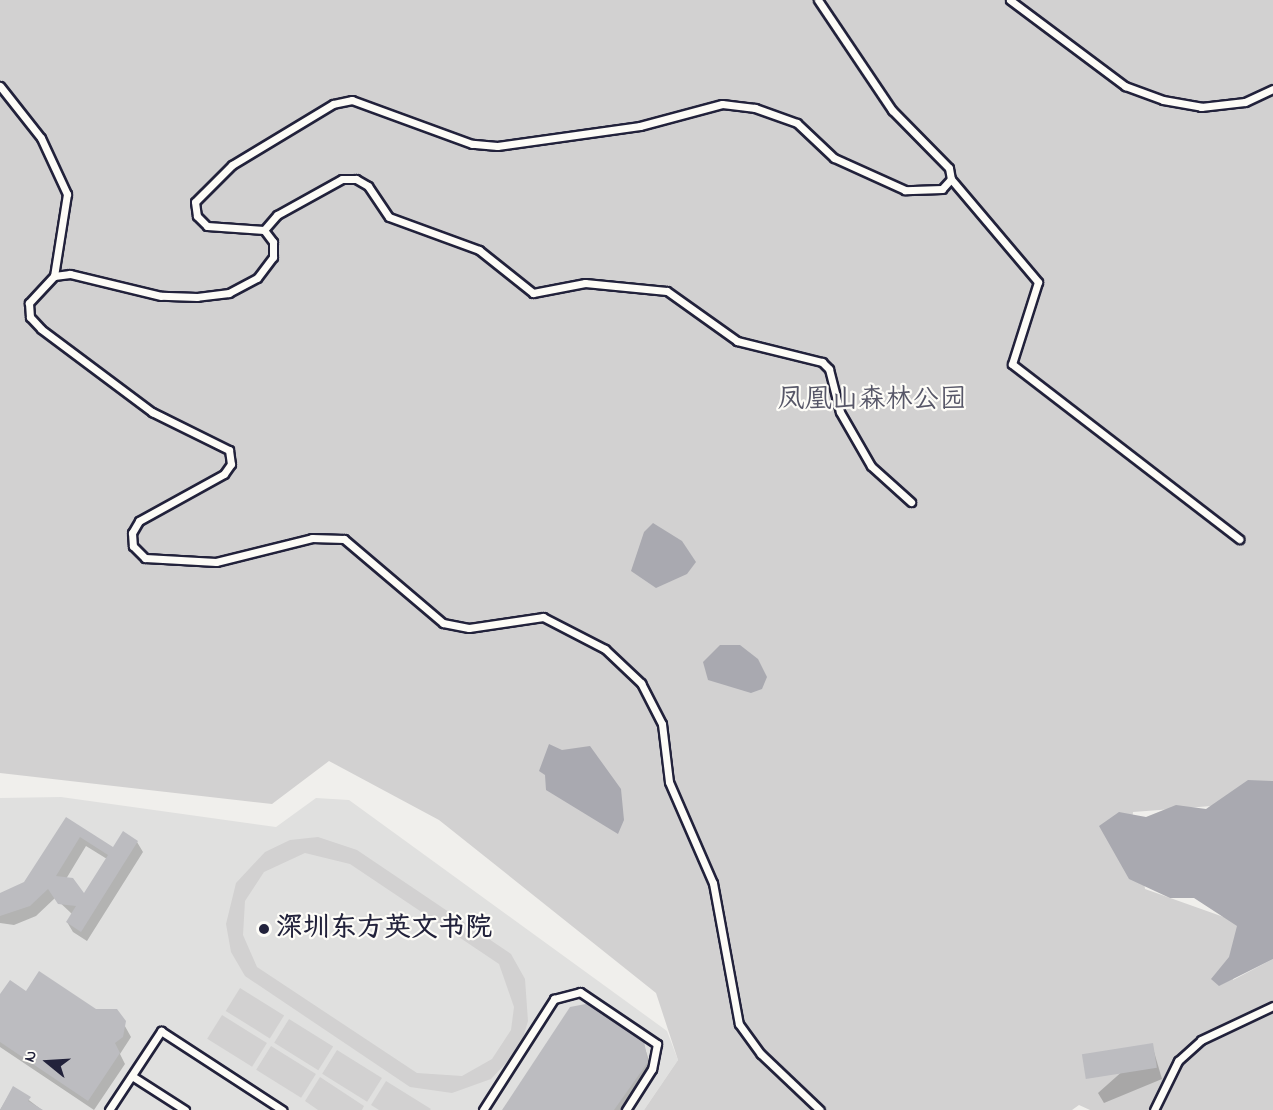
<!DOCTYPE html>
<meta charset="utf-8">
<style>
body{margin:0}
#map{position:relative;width:1273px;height:1110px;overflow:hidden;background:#f0efec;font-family:"Indie Flower","LXGW WenKai TC",sans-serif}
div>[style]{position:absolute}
.built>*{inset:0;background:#e0e0df}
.green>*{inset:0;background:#d2d1d1;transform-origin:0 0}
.water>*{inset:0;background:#a9a9b0}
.shadow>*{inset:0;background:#0003}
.building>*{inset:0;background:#bcbcc0;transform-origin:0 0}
.roads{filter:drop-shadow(2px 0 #22223b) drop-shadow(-2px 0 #22223b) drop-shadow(0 2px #22223b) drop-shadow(0 -2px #22223b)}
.lane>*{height:7px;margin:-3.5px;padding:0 3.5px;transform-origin:3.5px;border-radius:3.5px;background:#fdfcf7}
.dots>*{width:16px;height:16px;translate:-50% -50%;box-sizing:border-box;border:3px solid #fdfcf7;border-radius:50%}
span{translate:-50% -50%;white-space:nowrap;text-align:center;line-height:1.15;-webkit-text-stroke:4.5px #fdfcf7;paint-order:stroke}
.park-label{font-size:27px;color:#575768}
.poi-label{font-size:27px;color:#22223b;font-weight:700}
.left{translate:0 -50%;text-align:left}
.north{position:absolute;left:18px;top:1032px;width:60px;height:60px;-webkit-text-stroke:4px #fdfcf7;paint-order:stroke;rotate:288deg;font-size:16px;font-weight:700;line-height:24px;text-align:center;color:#22223b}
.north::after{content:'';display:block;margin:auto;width:21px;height:27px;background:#22223b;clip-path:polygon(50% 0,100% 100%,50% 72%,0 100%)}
</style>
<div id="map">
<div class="built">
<div style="clip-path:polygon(61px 797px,276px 827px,316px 798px,349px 800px,667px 1031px,678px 1060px,644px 1110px,0 1110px,0 798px)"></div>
</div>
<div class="green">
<div style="clip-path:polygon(0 0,1273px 0,1273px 793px,1264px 802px,1133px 812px,1129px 851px,1142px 862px,1145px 889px,1249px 926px,1233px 980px,1273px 959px,1273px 1110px,1090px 1110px,1079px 1105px,1072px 1110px,644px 1110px,678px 1060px,656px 993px,439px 820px,329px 761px,272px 804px,0 773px)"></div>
<div style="clip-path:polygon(evenodd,318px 837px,357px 850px,511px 954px,525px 979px,528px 1021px,520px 1048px,491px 1079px,452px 1093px,410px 1087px,245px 976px,231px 952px,226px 924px,236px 883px,265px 852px,290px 840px,318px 837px,305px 853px,350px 864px,499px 964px,514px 1007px,511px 1030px,492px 1059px,462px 1076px,417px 1073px,257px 967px,243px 935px,245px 901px,264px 872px,305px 853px)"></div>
<div style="left:240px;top:988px;width:52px;height:27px;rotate:32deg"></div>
<div style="left:222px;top:1015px;width:53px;height:28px;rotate:32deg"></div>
<div style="left:289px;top:1019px;width:52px;height:28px;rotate:32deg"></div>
<div style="left:271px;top:1046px;width:53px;height:28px;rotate:32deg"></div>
<div style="left:337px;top:1050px;width:53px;height:28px;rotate:32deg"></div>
<div style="clip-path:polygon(320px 1077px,364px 1106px,362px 1110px,318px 1110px,305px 1101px)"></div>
<div style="clip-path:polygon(386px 1081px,431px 1109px,430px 1110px,379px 1110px,371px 1105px)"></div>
</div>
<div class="water">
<div style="clip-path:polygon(653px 523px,682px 541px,696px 562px,687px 574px,656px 588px,631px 571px,644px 532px)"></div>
<div style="clip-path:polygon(720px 645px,740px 645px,758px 659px,767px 677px,762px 689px,751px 693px,708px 680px,703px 662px)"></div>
<div style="clip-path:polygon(549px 744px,562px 750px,590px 746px,621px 789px,624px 820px,618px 834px,546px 790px,545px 775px,539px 771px)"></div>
<div style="clip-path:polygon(1248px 780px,1273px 781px,1273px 959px,1219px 986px,1211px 979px,1229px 957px,1237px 926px,1194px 898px,1170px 898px,1129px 879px,1099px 826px,1119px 812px,1146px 817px,1176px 805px,1206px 809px)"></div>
</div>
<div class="shadow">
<div style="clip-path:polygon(evenodd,67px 819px,113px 849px,137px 842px,143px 852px,87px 941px,73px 932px,67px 922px,72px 914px,55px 898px,36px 916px,14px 925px,0 923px,0 894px,25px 883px,67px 819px,86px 846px,107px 859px,84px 896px,66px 879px,86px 846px)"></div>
<div style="clip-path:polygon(27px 993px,96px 1011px,116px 1010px,131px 1037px,120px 1054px,125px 1064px,94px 1110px,0 1047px,0 997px)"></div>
<div style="clip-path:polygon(571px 1008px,643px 1042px,653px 1073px,627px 1110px,504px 1110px)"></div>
<div style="clip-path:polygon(1152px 1045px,1162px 1079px,1104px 1103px,1098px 1093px)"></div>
<div style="clip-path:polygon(13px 1088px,42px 1110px,0 1110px)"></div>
</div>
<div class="building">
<div style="clip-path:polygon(evenodd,66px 817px,113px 847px,123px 831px,138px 841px,81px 932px,66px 922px,76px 906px,58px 904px,48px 889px,30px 906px,0 916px,0 893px,24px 882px,66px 817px,80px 837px,108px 855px,84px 893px,73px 878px,56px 876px,80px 837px)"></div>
<div style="clip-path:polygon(39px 971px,96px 1009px,117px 1009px,126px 1021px,123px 1037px,115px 1043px,120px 1053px,88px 1101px,0 1042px,0 994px,10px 980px,26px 991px)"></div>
<div style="clip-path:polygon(591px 1003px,644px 1041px,648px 1062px,614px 1110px,502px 1110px,570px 1007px)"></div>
<div style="left:1153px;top:1043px;width:25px;height:72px;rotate:81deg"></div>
<div style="clip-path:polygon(13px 1086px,31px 1097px,28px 1101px,43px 1110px,0 1110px)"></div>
</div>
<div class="roads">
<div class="lane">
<div style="left:818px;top:0;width:133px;rotate:56.1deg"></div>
<div style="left:892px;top:110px;width:81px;rotate:45.5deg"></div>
<div style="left:949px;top:168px;width:11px;rotate:80deg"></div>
<div style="left:951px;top:179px;width:13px;rotate:132deg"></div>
<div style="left:942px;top:189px;width:37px;rotate:178deg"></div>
<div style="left:905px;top:190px;width:78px;rotate:-155.7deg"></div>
<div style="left:834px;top:158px;width:51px;rotate:-136.6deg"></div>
<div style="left:797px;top:123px;width:45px;rotate:-160.3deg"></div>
<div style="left:755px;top:108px;width:33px;rotate:-173deg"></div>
<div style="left:722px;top:104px;width:85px;rotate:165deg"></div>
<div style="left:640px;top:126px;width:144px;rotate:172deg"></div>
<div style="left:497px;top:146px;width:25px;rotate:-175deg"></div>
<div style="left:472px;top:144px;width:128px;rotate:-159.9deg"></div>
<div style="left:352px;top:100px;width:19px;rotate:168deg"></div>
<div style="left:333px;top:104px;width:118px;rotate:148.9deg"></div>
<div style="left:232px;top:165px;width:52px;rotate:135deg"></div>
<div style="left:195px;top:202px;width:14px;rotate:82deg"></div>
<div style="left:197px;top:216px;width:14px;rotate:45deg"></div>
<div style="left:207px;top:226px;width:57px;rotate:4deg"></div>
<div style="left:264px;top:230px;width:15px;rotate:53deg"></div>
<div style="left:273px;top:242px;width:15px;rotate:90deg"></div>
<div style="left:273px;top:257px;width:26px;rotate:127deg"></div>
<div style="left:257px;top:278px;width:32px;rotate:152deg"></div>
<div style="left:229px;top:293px;width:32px;rotate:173deg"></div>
<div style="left:197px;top:297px;width:36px;rotate:-178deg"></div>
<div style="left:161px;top:296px;width:94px;rotate:-166.4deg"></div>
<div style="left:70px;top:274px;width:16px;rotate:173deg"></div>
<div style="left:54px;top:276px;width:37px;rotate:133deg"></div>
<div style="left:29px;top:303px;width:14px;rotate:86deg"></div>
<div style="left:30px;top:317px;width:16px;rotate:47deg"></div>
<div style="left:41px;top:329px;width:139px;rotate:36.8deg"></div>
<div style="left:152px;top:412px;width:86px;rotate:26.3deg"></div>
<div style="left:229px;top:450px;width:14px;rotate:82deg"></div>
<div style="left:231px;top:464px;width:12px;rotate:125deg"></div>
<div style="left:224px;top:474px;width:97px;rotate:151.1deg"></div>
<div style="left:139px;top:521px;width:14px;rotate:120deg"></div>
<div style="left:132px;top:533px;width:13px;rotate:86deg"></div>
<div style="left:133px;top:546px;width:17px;rotate:45deg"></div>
<div style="left:145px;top:558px;width:71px;rotate:3.2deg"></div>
<div style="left:216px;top:562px;width:99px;rotate:-14deg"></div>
<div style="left:312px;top:538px;width:32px;rotate:2deg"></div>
<div style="left:344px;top:539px;width:130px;rotate:40.3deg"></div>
<div style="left:443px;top:623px;width:26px;rotate:11deg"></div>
<div style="left:469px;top:628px;width:75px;rotate:-8.5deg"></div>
<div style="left:543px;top:617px;width:70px;rotate:27.3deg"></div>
<div style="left:605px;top:649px;width:50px;rotate:43.4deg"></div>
<div style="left:641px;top:683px;width:46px;rotate:62.9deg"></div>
<div style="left:662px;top:724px;width:58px;rotate:83.1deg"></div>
<div style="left:669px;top:782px;width:110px;rotate:66.5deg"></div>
<div style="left:713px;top:883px;width:143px;rotate:79.6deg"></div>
<div style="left:739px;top:1024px;width:37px;rotate:54deg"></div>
<div style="left:761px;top:1054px;width:81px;rotate:43.5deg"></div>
<div style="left:1010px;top:0;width:144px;rotate:36.8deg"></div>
<div style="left:1125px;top:86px;width:40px;rotate:20.2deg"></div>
<div style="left:1163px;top:100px;width:39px;rotate:10deg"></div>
<div style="left:1201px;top:107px;width:44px;rotate:-6.5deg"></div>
<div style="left:1245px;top:102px;width:31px;rotate:-25deg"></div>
<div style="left:0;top:86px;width:66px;rotate:51.7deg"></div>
<div style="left:41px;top:138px;width:62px;rotate:65.1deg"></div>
<div style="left:67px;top:194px;width:83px;rotate:99deg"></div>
<div style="left:951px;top:179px;width:135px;rotate:49.8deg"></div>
<div style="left:1038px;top:282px;width:86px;rotate:107.6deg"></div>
<div style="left:1012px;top:364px;width:287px;rotate:37.6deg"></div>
<div style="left:264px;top:230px;width:20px;rotate:-49deg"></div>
<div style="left:277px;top:215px;width:74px;rotate:-29deg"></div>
<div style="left:342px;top:179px;width:14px"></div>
<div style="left:356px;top:179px;width:14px;rotate:30deg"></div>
<div style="left:368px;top:186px;width:37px;rotate:56deg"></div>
<div style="left:389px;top:217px;width:96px;rotate:20.1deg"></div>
<div style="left:479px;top:250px;width:69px;rotate:38.5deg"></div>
<div style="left:533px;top:293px;width:53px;rotate:-10.9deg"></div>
<div style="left:585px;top:283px;width:82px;rotate:5.6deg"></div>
<div style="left:667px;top:291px;width:86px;rotate:35.5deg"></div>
<div style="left:737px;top:341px;width:88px;rotate:13.9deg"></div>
<div style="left:822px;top:362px;width:10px;rotate:45deg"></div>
<div style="left:829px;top:369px;width:44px;rotate:75.7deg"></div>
<div style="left:840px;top:412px;width:62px;rotate:60.1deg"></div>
<div style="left:871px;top:466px;width:54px;rotate:42deg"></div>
<div style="left:132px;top:1076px;width:63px;rotate:32.7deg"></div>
<div style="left:109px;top:1110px;width:95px;rotate:-56.6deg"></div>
<div style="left:161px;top:1031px;width:145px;rotate:33.1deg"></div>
<div style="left:483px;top:1110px;width:132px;rotate:-57.4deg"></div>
<div style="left:554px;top:999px;width:27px;rotate:-15deg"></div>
<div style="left:580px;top:992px;width:93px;rotate:34deg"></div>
<div style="left:657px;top:1044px;width:25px;rotate:101deg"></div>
<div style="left:652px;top:1069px;width:49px;rotate:122.4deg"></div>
<div style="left:1154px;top:1110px;width:55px;rotate:-63.9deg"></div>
<div style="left:1178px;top:1061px;width:31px;rotate:-42deg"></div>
<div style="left:1201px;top:1040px;width:80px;rotate:-25.3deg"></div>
</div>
</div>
<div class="dots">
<div style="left:264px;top:929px;background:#22223b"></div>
</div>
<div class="park-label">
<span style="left:872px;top:401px">凤凰山森林公园</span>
</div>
<div class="poi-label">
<span class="left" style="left:276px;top:929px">深圳东方英文书院</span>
</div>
<div class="north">N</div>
</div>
